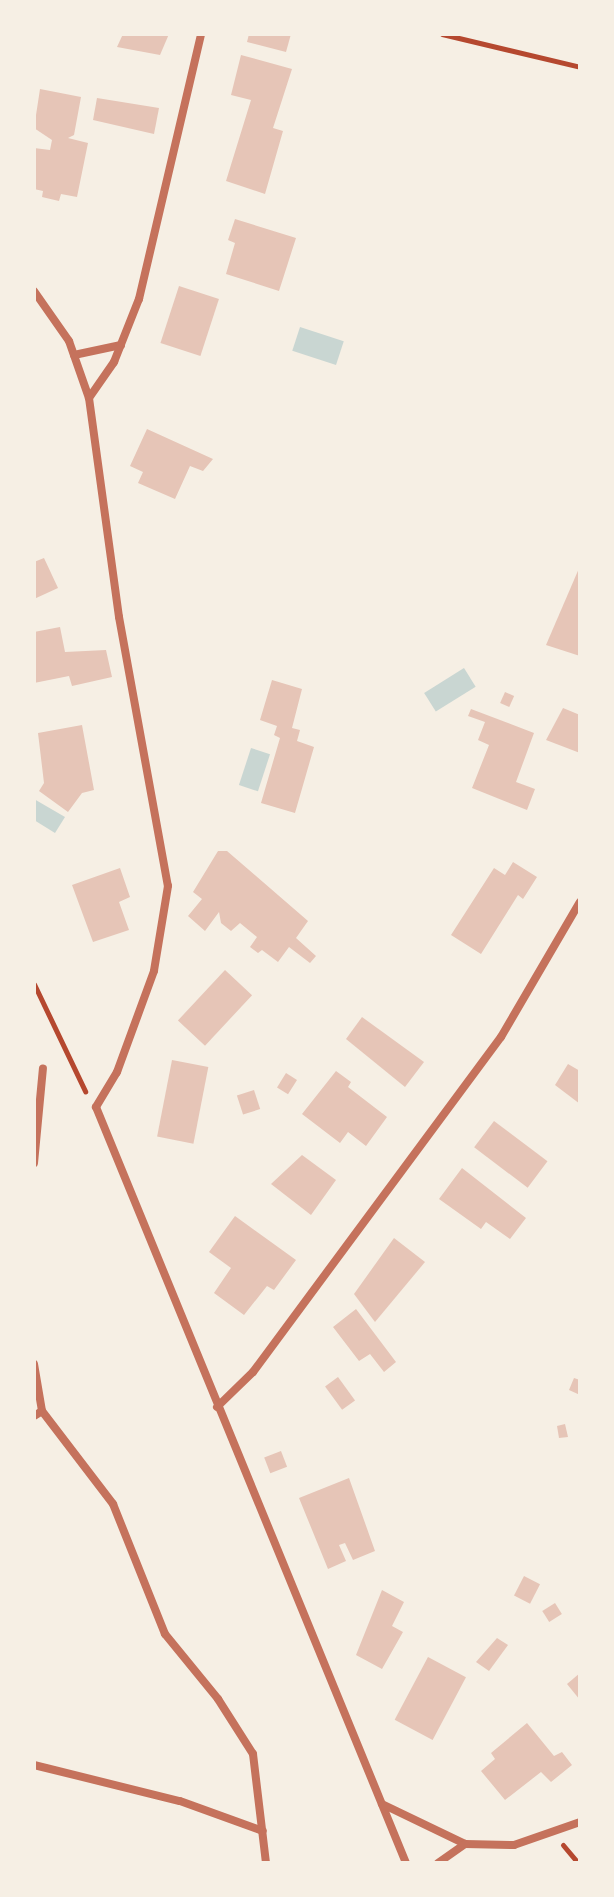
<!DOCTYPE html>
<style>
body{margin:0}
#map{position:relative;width:614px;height:1897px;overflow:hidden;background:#f6efe4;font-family:"Fira Sans",sans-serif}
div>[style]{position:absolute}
.water>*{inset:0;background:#c9d6d2;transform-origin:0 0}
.building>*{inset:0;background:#e6c5b7;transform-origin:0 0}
.path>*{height:5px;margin:-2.5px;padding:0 2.5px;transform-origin:2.5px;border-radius:2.5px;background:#b5482f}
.minor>*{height:8px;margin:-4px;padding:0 4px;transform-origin:4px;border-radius:4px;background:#c5725c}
span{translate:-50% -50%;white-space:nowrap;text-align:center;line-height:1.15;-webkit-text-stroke:8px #f6efe4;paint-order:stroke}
.frame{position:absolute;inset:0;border:36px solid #f6efe4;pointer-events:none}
</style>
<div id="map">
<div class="water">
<div style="left:300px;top:327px;width:46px;height:25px;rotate:18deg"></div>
<div style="left:464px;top:668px;width:22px;height:47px;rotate:58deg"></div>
<div style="left:251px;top:748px;width:20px;height:39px;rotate:18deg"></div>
<div style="clip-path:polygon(34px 799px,65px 817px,55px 833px,34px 820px)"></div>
</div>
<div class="building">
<div style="clip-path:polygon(123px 34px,169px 34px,160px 55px,117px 47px)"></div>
<div style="clip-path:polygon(249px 34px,291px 34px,286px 52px,247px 42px)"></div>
<div style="clip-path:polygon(241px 55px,292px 69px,273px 128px,283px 131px,265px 194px,226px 181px,251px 100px,231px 95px)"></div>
<div style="clip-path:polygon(40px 89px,81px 97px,74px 135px,68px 138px,88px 143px,77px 197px,61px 194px,59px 201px,42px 197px,43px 191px,34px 189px,34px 148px,50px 150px,52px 140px,34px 128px)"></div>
<div style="clip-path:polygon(97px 98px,159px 108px,154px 134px,93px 120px)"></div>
<div style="clip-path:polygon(235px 219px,296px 238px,279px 291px,226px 274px,235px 243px,228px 240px)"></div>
<div style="left:179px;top:286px;width:42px;height:60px;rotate:18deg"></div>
<div style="clip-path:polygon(147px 429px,213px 459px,203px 471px,190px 466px,175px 499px,138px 483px,143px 472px,130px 466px)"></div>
<div style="clip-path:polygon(44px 558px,58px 588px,34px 599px,34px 562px)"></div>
<div style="clip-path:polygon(580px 566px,580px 656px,546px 645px)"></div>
<div style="clip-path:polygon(60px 627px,65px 652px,106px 650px,112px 677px,72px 686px,69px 676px,34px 683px,34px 632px)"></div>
<div style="clip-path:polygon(272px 680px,302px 689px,292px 728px,300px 730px,297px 741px,314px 747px,295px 813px,261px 803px,280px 738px,274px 735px,277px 726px,260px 720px)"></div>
<div style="left:505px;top:692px;width:10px;height:12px;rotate:24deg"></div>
<div style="clip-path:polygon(563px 708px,580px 715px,580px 753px,546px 740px)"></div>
<div style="clip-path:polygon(471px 709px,534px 733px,516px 782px,535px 789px,527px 810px,472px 788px,489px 745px,478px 740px,485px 722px,468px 716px)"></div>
<div style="clip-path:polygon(82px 725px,94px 790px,82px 793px,68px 812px,39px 791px,44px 783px,38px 733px)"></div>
<div style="clip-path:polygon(218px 851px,227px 851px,308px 921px,296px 938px,316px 956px,310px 963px,289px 947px,278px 962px,262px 950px,258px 953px,250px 947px,257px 937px,240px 923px,231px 931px,221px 923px,219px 912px,205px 931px,188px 916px,202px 899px,193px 892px)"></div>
<div style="clip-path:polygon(513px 862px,537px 877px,523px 899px,518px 895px,481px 954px,451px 935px,494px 868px,505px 875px)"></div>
<div style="clip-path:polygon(120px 868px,130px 897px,119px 902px,129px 930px,93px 942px,72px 885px)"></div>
<div style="left:225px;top:970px;width:37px;height:69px;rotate:43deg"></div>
<div style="clip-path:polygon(362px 1017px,424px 1062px,405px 1087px,346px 1039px)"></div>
<div style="left:172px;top:1060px;width:37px;height:78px;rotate:11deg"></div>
<div style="clip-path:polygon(568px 1064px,580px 1071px,580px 1104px,555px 1085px)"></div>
<div style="clip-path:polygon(336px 1071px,351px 1082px,348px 1087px,387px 1117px,366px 1146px,348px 1132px,340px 1143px,302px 1114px)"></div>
<div style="left:286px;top:1073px;width:13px;height:17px;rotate:32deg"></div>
<div style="left:254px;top:1090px;width:20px;height:18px;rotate:72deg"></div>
<div style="left:494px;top:1121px;width:67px;height:33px;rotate:37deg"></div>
<div style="clip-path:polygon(302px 1155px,336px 1180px,311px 1215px,271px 1184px)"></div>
<div style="clip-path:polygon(462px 1168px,526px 1218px,510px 1239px,486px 1222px,481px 1229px,439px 1199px)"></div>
<div style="clip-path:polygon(235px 1216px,296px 1260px,274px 1290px,267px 1286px,244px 1315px,214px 1293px,231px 1268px,209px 1252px)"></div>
<div style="clip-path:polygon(394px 1238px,425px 1262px,375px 1322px,354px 1294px)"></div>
<div style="clip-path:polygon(356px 1309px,396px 1362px,384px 1372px,370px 1354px,359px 1361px,333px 1327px)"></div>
<div style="left:338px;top:1377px;width:29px;height:16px;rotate:54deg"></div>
<div style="clip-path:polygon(574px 1378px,580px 1380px,580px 1395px,569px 1390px)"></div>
<div style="clip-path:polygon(565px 1424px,568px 1437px,559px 1438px,557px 1426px)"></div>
<div style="left:281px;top:1451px;width:17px;height:18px;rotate:69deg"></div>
<div style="clip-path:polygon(349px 1478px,375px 1551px,353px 1560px,345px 1543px,339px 1545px,346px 1561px,328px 1569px,299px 1498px)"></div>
<div style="left:524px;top:1576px;width:18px;height:22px;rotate:27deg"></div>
<div style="clip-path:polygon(382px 1590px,404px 1602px,392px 1626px,403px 1632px,382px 1669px,356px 1655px)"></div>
<div style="left:555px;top:1603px;width:13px;height:15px;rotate:58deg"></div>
<div style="clip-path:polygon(497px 1638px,508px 1645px,489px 1671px,476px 1662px)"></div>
<div style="left:428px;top:1657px;width:43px;height:71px;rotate:28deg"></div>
<div style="clip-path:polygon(580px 1673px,580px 1700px,567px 1684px)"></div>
<div style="clip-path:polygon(527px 1723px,554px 1756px,562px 1752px,572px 1765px,551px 1782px,541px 1772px,505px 1800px,481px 1771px,495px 1759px,491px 1753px)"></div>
</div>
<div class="path">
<div style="left:442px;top:34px;width:142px;rotate:13.4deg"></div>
<div style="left:34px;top:984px;width:119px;rotate:64.5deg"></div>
<div style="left:563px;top:1845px;width:23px;rotate:50deg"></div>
</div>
<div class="minor">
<div style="left:34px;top:291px;width:61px;rotate:55deg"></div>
<div style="left:69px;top:341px;width:60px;rotate:70.7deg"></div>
<div style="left:89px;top:398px;width:221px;rotate:82.2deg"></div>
<div style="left:119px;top:617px;width:273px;rotate:79.7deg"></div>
<div style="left:168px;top:886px;width:86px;rotate:99.4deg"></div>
<div style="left:154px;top:971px;width:108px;rotate:110.1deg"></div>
<div style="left:117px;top:1072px;width:41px;rotate:121deg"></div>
<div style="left:96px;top:1107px;width:817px;rotate:67.7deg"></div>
<div style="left:74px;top:355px;width:48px;rotate:-12deg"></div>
<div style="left:89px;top:398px;width:44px;rotate:-55.2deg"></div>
<div style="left:114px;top:362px;width:68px;rotate:-68.4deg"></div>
<div style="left:139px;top:299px;width:272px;rotate:-76.8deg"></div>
<div style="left:34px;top:1163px;width:95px;rotate:-84.6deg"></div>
<div style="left:34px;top:1364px;width:48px;rotate:80.3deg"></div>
<div style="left:42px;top:1411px;width:9px;rotate:148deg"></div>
<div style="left:217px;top:1407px;width:50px;rotate:-44.2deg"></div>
<div style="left:253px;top:1372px;width:417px;rotate:-53.5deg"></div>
<div style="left:501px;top:1037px;width:156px;rotate:-59.7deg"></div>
<div style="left:42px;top:1411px;width:117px;rotate:52.6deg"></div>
<div style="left:113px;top:1504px;width:140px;rotate:68.2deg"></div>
<div style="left:165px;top:1634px;width:84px;rotate:50.8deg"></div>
<div style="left:218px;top:1699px;width:65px;rotate:57.5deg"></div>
<div style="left:253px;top:1754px;width:110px;rotate:83.2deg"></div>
<div style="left:34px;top:1765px;width:150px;rotate:13.9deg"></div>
<div style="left:180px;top:1801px;width:88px;rotate:19.9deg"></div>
<div style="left:382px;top:1804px;width:92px;rotate:25.7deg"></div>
<div style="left:465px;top:1844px;width:49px;rotate:1.2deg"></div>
<div style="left:514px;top:1845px;width:70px;rotate:-19.2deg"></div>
<div style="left:438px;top:1863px;width:33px;rotate:-35deg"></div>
</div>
<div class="frame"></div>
</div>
